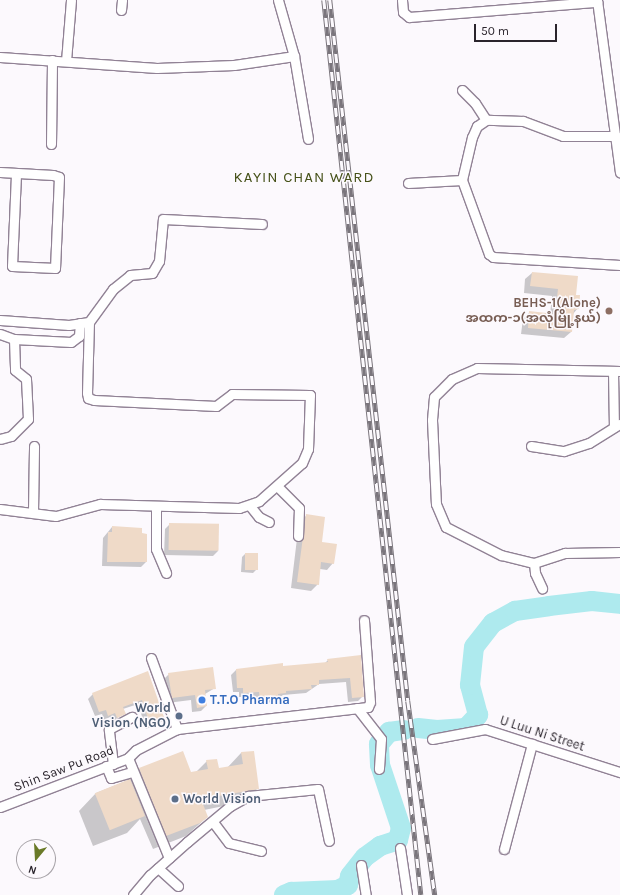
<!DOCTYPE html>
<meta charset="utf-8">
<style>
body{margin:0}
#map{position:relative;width:620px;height:895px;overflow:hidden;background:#fcf9fd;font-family:Karla,"Noto Sans Myanmar",sans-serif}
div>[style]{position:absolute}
.shadow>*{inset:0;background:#0003}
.river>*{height:20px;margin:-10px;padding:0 10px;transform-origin:10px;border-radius:10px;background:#aeeaee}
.building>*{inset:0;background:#efdac8;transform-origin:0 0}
.roads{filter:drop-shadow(1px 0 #918295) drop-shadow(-1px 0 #918295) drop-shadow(0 1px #918295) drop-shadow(0 -1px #918295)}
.minor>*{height:9px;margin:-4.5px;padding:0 4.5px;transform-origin:4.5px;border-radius:4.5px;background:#fff}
.rail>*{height:4.5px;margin-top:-2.25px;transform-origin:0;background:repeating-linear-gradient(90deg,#fcf9fd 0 9px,#7a757c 0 18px);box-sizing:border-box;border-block:1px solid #7a757c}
.dots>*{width:11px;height:11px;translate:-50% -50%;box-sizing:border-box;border:2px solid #fcf9fd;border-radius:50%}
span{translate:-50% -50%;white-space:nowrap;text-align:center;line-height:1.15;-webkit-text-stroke:3px #fcf9fd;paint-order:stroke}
.education-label{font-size:13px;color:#785e54;font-weight:700}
.right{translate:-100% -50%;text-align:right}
.shop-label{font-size:13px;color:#366cbe;font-weight:700}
.left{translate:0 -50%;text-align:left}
.service-label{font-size:13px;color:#4e5e75;font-weight:700}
.street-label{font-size:13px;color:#2a242c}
.quarter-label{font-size:15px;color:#465119;letter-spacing:1px}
.north{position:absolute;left:16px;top:839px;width:40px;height:40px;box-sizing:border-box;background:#fcf9fd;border:1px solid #a8a4a9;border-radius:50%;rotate:198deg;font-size:11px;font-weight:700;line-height:16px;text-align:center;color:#2a242c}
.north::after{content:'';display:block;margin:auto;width:14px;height:18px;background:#6a7a28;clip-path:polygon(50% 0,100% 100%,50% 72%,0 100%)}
.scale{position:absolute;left:474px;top:24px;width:83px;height:18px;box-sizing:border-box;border:2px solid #2a242c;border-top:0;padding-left:5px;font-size:12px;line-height:14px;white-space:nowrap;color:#2a242c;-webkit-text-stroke:3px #fcf9fd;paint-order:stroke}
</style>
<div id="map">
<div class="shadow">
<div style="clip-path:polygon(532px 273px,575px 296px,578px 308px,573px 314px,571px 332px,564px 338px,521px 334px,523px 319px,530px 312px,550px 314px,552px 296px,524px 293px,525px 279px)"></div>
<div style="clip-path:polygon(306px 516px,333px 563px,327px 570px,320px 569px,318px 584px,311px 591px,291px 588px,299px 522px)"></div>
<div style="clip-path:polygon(170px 524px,218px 525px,218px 551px,213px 556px,164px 555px,165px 529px)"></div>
<div style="clip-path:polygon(112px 527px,146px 562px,141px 567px,102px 566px,103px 538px)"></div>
<div style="clip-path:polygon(245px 554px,256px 570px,253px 573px,241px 572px,242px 557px)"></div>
<div style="clip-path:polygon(360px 656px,363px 696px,358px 701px,348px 702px,346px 682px,319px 684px,306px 693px,283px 695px,273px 702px,256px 704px,255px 696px,239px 697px,239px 692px,233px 692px,231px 675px,236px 670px,282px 664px,282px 667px,325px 663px,328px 660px)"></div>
<div style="clip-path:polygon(147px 672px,163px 720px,159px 724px,146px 729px,138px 704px,123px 709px,124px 713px,112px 722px,110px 717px,104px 720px,102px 714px,95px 716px,88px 699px,93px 694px)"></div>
<div style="clip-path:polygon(169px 674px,215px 688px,205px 694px,206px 706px,201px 711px,192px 712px,191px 700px,167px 703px,164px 679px)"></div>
<div style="clip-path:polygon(182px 752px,190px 773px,196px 772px,207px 761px,218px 769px,227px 768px,241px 753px,253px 752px,258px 788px,244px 802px,204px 810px,207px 817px,186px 836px,153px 849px,140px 819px,127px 833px,93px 846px,79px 811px,96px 793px,126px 781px,139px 769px)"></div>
</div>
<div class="river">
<div style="left:418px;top:728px;width:19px;rotate:6deg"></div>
<div style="left:437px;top:730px;width:29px;rotate:-4deg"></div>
<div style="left:466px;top:728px;width:18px;rotate:-47deg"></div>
<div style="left:478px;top:715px;width:31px;rotate:-105deg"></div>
<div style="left:470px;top:685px;width:38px;rotate:-84deg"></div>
<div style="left:474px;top:647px;width:31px;rotate:-52deg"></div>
<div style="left:493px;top:623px;width:25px;rotate:-29deg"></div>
<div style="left:515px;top:611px;width:34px;rotate:-8deg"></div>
<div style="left:549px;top:606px;width:43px;rotate:-6.6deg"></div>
<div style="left:592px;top:601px;width:28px;rotate:6deg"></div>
<div style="left:284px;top:895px;width:8px;rotate:-23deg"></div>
<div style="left:291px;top:892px;width:47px;rotate:-2.4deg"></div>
<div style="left:338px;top:890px;width:11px;rotate:-27deg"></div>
<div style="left:348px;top:885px;width:9px;rotate:-77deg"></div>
<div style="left:350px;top:876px;width:24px;rotate:-52deg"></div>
<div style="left:365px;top:857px;width:19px;rotate:-36deg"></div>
<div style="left:380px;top:846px;width:19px;rotate:-18deg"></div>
<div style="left:398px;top:840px;width:12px;rotate:-76deg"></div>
<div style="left:401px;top:828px;width:66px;rotate:-108.4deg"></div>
<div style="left:380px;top:765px;width:21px;rotate:-93deg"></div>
<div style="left:379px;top:744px;width:16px;rotate:-50deg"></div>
<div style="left:389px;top:732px;width:15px;rotate:-8deg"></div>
</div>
<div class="building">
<div style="clip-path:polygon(532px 272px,578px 276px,576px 295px,580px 295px,579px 309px,574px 310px,572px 332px,528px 328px,529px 311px,555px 314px,558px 289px,530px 286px)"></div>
<div style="clip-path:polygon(306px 514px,325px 517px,322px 542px,337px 544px,334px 564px,321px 562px,319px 585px,297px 582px)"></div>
<div style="left:169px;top:523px;width:50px;height:27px;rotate:1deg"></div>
<div style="clip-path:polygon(112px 526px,142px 528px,142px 533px,147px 534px,147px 562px,107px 562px,108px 532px,112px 532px)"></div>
<div style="left:245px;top:553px;width:13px;height:17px"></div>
<div style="clip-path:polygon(361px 655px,364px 697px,352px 698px,350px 678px,319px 680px,319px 685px,311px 685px,312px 689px,286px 691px,286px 693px,278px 694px,278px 698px,260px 700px,259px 692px,243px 693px,243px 688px,237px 688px,236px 669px,283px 663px,283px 666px,328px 662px,327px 659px)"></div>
<div style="clip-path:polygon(213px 667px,216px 689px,205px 690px,207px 706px,197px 708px,195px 695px,172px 698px,168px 673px)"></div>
<div style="clip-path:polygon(148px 671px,165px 720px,150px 725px,142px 700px,123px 707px,126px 714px,117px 718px,115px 713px,108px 716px,106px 710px,99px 712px,92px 693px)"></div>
<div style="clip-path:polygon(183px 751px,191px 772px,208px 769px,206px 760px,217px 759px,219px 768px,243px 764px,241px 752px,254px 751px,259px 789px,201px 799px,208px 817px,200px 823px,166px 836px,139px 768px)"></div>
<div style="left:130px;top:779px;width:40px;height:38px;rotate:68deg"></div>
</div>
<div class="roads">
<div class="minor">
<div style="left:278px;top:0;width:58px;rotate:74.1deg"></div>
<div style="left:294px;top:56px;width:84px;rotate:80.4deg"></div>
<div style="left:402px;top:0;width:12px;rotate:85deg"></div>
<div style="left:403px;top:12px;width:8px;rotate:40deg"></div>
<div style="left:409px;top:17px;width:189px;rotate:-4.6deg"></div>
<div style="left:597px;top:0;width:174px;rotate:82.4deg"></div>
<div style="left:121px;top:10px;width:10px;rotate:-84deg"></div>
<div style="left:0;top:57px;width:157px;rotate:4deg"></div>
<div style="left:157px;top:68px;width:77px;rotate:-2.2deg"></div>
<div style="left:234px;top:65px;width:61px;rotate:-8.5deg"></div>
<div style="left:66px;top:61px;width:61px;rotate:-85.3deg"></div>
<div style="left:462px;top:90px;width:18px;rotate:45deg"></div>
<div style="left:475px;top:103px;width:20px;rotate:57deg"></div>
<div style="left:616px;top:136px;width:53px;rotate:180deg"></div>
<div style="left:563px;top:136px;width:43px;rotate:-159.4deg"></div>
<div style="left:523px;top:121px;width:37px;rotate:-178deg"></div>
<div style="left:486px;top:120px;width:11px;rotate:146deg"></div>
<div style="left:477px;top:126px;width:12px;rotate:114deg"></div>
<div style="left:472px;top:137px;width:44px;rotate:103.1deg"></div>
<div style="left:462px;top:180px;width:79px;rotate:70deg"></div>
<div style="left:489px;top:254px;width:5px;rotate:37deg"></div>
<div style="left:493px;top:257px;width:127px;rotate:3.6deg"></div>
<div style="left:51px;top:144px;width:84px;rotate:-89.3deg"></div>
<div style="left:0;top:172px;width:53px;rotate:3.2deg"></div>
<div style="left:53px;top:175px;width:6px;rotate:18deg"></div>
<div style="left:59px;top:177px;width:91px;rotate:92.5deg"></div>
<div style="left:55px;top:268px;width:43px;rotate:-177.3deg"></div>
<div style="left:12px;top:266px;width:93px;rotate:-87.5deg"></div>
<div style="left:408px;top:183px;width:54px;rotate:-3.2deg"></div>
<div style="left:0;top:320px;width:69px;rotate:4.1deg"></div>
<div style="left:69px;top:325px;width:20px;rotate:-9deg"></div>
<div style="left:0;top:334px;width:15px;rotate:20deg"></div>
<div style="left:14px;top:339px;width:31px;rotate:88deg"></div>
<div style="left:15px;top:370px;width:14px;rotate:39deg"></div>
<div style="left:26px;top:379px;width:40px;rotate:87.1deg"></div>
<div style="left:28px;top:419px;width:24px;rotate:135deg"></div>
<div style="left:11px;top:436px;width:11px;rotate:165deg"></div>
<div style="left:14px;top:339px;width:57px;rotate:3deg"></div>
<div style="left:71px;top:342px;width:10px;rotate:-37deg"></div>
<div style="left:79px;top:336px;width:13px;rotate:-86deg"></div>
<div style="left:613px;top:371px;width:56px;rotate:89deg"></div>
<div style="left:620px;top:371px;width:143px;rotate:-178.8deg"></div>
<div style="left:477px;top:368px;width:27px;rotate:156deg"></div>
<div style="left:452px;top:379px;width:25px;rotate:135deg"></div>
<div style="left:434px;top:397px;width:23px;rotate:95deg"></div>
<div style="left:432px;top:420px;width:84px;rotate:87.3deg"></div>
<div style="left:436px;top:504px;width:25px;rotate:67deg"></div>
<div style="left:446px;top:527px;width:62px;rotate:27deg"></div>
<div style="left:501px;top:555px;width:34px;rotate:14deg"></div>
<div style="left:534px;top:563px;width:33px;rotate:-18deg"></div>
<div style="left:565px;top:553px;width:55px;rotate:-1deg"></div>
<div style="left:531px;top:446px;width:33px;rotate:9deg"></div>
<div style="left:564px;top:451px;width:26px;rotate:-18deg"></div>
<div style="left:589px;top:443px;width:36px;rotate:-32deg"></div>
<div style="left:277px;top:486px;width:31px;rotate:45deg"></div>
<div style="left:299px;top:508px;width:28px;rotate:92deg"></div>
<div style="left:250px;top:506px;width:14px;rotate:51deg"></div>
<div style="left:259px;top:517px;width:11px;rotate:27deg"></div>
<div style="left:156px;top:507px;width:42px;rotate:90deg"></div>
<div style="left:156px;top:549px;width:26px;rotate:67deg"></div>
<div style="left:0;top:509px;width:56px;rotate:7.1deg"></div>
<div style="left:56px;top:516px;width:46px;rotate:-15.3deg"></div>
<div style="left:100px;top:504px;width:139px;rotate:1.6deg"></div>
<div style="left:239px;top:508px;width:21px;rotate:-19deg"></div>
<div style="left:259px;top:501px;width:57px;rotate:-41.5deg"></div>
<div style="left:302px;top:463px;width:15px;rotate:-67deg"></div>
<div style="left:308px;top:449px;width:54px;rotate:-87.9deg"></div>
<div style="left:310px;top:395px;width:78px;rotate:-179.3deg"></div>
<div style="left:232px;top:394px;width:20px;rotate:143deg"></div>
<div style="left:216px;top:406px;width:122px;rotate:-177.2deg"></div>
<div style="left:94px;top:400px;width:6px;rotate:-162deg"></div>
<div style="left:88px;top:398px;width:5px;rotate:-101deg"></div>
<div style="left:87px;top:393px;width:71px;rotate:-88.4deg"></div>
<div style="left:89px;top:322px;width:41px;rotate:-54deg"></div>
<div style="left:113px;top:289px;width:22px;rotate:-39deg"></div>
<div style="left:130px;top:275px;width:22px;rotate:-5deg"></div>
<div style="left:152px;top:273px;width:14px;rotate:-60deg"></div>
<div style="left:159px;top:261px;width:42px;rotate:-84.6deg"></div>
<div style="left:163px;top:219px;width:99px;rotate:2.9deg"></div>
<div style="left:33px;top:512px;width:66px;rotate:-89.1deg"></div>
<div style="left:534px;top:563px;width:10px;rotate:84deg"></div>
<div style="left:535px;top:573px;width:17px;rotate:65deg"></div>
<div style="left:151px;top:658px;width:76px;rotate:69.9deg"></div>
<div style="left:357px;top:708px;width:39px;rotate:52deg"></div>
<div style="left:381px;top:739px;width:30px;rotate:94deg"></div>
<div style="left:432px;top:739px;width:54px;rotate:-10.7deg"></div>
<div style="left:485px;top:729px;width:142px;rotate:17.7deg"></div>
<div style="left:128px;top:758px;width:108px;rotate:67.7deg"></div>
<div style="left:113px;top:764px;width:35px;rotate:-97deg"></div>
<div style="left:109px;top:729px;width:26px;rotate:-28deg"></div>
<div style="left:106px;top:766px;width:13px;rotate:67deg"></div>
<div style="left:111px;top:778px;width:22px;rotate:-16deg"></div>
<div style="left:0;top:807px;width:137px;rotate:-20.9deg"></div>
<div style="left:128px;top:758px;width:11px;rotate:-45deg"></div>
<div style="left:136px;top:750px;width:46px;rotate:-27.1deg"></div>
<div style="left:177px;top:729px;width:192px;rotate:-6.6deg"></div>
<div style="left:368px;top:707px;width:5px;rotate:-68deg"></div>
<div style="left:370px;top:702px;width:82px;rotate:-94.2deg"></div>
<div style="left:213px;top:822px;width:26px;rotate:53deg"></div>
<div style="left:229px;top:843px;width:33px;rotate:14deg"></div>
<div style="left:400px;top:848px;width:48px;rotate:81.5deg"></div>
<div style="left:504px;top:849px;width:109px;rotate:-75.1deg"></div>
<div style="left:361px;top:865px;width:30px;rotate:81deg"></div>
<div style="left:158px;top:868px;width:27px;rotate:42deg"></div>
<div style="left:133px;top:895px;width:26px;rotate:-50deg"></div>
<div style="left:150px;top:875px;width:50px;rotate:-41.7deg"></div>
<div style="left:187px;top:842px;width:56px;rotate:-39.9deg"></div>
<div style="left:230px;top:806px;width:21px;rotate:-29deg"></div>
<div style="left:248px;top:796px;width:70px;rotate:-5.7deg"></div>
<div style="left:318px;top:789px;width:53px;rotate:78.1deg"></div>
</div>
</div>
<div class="rail">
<div style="left:324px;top:0;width:900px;rotate:83.81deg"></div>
<div style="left:330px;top:0;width:705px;rotate:83.65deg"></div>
<div style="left:408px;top:701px;width:196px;rotate:82.1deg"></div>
</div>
<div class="dots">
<div style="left:609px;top:311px;background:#8d6e63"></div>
<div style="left:202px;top:700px;background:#3f7fe0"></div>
<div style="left:179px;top:716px;background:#5c6f8a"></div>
<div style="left:175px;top:799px;background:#5c6f8a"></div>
</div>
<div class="education-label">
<span class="right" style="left:601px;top:311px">BEHS-1(Alone)<br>အထက-၁(အလုံမြို့နယ်)</span>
</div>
<div class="shop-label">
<span class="left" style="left:210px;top:700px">T.T.O Pharma</span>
</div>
<div class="service-label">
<span class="right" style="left:171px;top:716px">World<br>Vision (NGO)</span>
<span class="left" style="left:183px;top:799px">World Vision</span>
</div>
<div class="street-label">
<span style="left:542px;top:734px;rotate:18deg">U Luu Ni Street</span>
<span style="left:64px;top:769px;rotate:-21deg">Shin Saw Pu Road</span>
</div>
<div class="quarter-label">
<span style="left:304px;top:178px">KAYIN CHAN WARD</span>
</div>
<div class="north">N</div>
<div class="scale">50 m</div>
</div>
